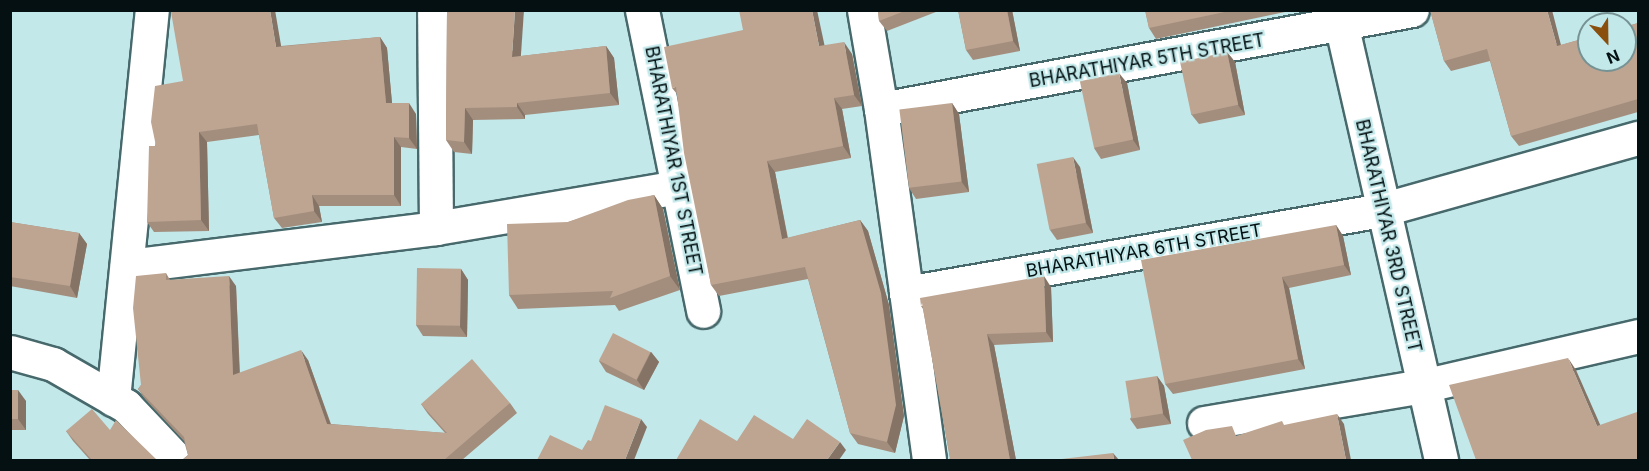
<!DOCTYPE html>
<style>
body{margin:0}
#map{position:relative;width:1649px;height:471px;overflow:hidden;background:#c2e8ea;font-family:Inter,sans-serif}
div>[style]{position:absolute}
.roads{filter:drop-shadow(2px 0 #47696c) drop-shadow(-2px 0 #47696c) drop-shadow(0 2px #47696c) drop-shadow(0 -2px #47696c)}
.minor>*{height:33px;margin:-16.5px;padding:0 16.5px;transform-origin:16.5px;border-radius:16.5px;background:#fff}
.wall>*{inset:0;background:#a38e7e}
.shaded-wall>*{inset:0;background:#857466}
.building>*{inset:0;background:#bea592;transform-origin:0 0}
span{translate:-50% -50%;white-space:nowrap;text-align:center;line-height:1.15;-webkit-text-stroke:4.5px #c2e8ea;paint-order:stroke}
.street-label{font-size:18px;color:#041011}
.frame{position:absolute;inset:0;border:12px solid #041011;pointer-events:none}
.north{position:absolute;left:1577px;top:12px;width:60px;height:60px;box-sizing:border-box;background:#c2e8ea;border:2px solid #769293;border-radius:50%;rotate:158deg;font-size:16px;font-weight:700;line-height:24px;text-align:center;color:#041011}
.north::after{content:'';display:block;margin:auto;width:21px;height:27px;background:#8a4e0d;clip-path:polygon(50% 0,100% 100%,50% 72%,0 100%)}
</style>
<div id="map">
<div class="roads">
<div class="minor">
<div style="left:642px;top:10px;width:307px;rotate:78.5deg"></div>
<div style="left:864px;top:10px;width:100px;rotate:80.3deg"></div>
<div style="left:881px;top:109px;width:354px;rotate:82.2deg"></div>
<div style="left:1338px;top:10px;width:462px;rotate:77.1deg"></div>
<div style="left:881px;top:109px;width:540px;rotate:-10.56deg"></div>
<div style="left:436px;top:228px;width:245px;rotate:-9.6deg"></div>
<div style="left:127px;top:266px;width:311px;rotate:-7deg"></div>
<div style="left:436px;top:228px;width:218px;rotate:-90.5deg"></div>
<div style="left:906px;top:293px;width:482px;rotate:-9.9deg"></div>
<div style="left:1381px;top:210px;width:267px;rotate:-15.7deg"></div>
<div style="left:10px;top:352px;width:45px;rotate:15.6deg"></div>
<div style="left:53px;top:364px;width:84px;rotate:29.9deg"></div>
<div style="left:126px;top:406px;width:74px;rotate:46.6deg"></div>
<div style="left:113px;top:399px;width:391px;rotate:-84.3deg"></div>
<div style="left:1204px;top:423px;width:221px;rotate:-9.6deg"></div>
<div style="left:1422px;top:386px;width:222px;rotate:-13deg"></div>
</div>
</div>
<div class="wall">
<div style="clip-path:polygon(447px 10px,521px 56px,606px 46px,614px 58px,619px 105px,525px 115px,525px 119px,473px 120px,472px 154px,454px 152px,446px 140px)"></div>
<div style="clip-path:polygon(878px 10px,941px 10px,887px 31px,879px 21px)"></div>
<div style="clip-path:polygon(958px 10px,1012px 10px,1020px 51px,973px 60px,966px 50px)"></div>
<div style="clip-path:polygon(1145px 10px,1285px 10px,1285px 12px,1156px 39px,1149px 28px)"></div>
<div style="clip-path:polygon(1430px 10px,1561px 45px,1638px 23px,1638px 112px,1519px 146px,1511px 136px,1490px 61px,1451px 71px,1444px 61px)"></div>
<div style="clip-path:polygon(380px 37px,387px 48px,392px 103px,416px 114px,417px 149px,401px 147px,401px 206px,319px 206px,322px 222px,282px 228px,274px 218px,259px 135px,207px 142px,209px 231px,154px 232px,147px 222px,156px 146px,183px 81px,281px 46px)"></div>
<div style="clip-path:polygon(824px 45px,852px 54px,862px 106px,842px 109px,851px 158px,775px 172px,788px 238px,860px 220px,868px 231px,889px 305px,904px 416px,895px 453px,858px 444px,850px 433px,808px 279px,719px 296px,711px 285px,677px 94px,672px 88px)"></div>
<div style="clip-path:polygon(1227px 52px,1235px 62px,1245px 115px,1199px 124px,1191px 114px)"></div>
<div style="clip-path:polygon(1127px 83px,1140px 150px,1101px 159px,1094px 148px)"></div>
<div style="clip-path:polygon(952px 103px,959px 114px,969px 192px,916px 199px,909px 188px)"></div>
<div style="clip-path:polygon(1080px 167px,1093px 233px,1057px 240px,1050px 230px)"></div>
<div style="clip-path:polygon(654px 195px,663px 209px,680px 290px,619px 311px,615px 305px,518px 309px,509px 295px,568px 222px)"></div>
<div style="clip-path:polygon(10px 222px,79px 233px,87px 244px,77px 298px,10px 286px)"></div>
<div style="clip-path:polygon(1336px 225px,1343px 236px,1351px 275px,1289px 288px,1305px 369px,1173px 394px,1165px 384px)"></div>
<div style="clip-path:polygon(461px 269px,468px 280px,467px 337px,423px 336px,416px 325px)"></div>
<div style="clip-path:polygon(166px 273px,170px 280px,236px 286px,240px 373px,308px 360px,331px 424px,445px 433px,428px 414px,421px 404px,510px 403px,517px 413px,462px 460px,182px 460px,188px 455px,184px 441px,145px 399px,138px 389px,141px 385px)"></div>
<div style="clip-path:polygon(1051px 287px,1053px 342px,994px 345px,1016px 460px,949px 460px,950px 458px,923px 309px,921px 306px)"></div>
<div style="clip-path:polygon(651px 352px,659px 362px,644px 390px,606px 372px,599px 361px)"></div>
<div style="clip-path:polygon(1157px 376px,1164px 386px,1171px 424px,1137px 429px,1130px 419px)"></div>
<div style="clip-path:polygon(10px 390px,26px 401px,26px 430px,10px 430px)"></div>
<div style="clip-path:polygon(110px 430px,157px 460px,90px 460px,73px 441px,66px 431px)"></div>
</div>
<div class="shaded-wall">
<div style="clip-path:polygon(270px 10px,275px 10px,283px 57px,276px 47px)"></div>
<div style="clip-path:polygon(515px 10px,524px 10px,520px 69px,512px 57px)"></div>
<div style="clip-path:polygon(812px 10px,817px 10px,827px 57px,819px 46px)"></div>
<div style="clip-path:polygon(1007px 10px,1012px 10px,1020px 51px,1013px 41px)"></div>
<div style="clip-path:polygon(1547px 10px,1552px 10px,1564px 57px,1557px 46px)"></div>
<div style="clip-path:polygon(380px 37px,387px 48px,393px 114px,386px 103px)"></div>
<div style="clip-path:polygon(844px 42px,852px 54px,862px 106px,854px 95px)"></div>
<div style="clip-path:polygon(606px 46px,614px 58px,619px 105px,610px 93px)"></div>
<div style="clip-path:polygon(1227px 52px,1235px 62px,1245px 115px,1238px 105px)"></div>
<div style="clip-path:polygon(1119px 73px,1127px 83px,1140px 150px,1133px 140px)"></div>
<div style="clip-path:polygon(834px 98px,842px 109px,851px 158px,843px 146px)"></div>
<div style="clip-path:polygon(409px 103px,416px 114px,417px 149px,409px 138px)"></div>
<div style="clip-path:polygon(517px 103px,525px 115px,525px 119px,517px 107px)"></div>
<div style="clip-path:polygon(952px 103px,959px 114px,969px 192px,961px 181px)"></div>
<div style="clip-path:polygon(465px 108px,473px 120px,472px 154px,464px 142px)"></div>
<div style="clip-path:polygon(199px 132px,207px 142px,209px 231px,201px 220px)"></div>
<div style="clip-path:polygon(394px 137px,401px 147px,401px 206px,394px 195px)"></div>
<div style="clip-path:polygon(1073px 157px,1080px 167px,1093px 233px,1086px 223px)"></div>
<div style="clip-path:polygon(767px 161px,775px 172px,790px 251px,782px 239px)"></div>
<div style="clip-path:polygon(312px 195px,319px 206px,322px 222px,314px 211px)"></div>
<div style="clip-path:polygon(654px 195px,663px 209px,680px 290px,670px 276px)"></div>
<div style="clip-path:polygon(860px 220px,868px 231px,889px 305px,904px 416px,895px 453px,887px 442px)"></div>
<div style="clip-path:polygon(1336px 225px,1343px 236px,1351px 275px,1344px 265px)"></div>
<div style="clip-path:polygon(79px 233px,87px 244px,77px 298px,70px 286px)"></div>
<div style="clip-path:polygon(461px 269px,468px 280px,467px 337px,460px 327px)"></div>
<div style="clip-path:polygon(229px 276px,236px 286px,240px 385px,233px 375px)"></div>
<div style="clip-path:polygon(1044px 276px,1051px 287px,1053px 342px,1046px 332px)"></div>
<div style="clip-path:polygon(1282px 277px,1289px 288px,1305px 369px,1298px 359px)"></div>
<div style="clip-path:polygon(987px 334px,994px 345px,1016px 460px,1010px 460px)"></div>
<div style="clip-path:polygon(301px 350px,308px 360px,334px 434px,327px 424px)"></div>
<div style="clip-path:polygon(651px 352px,659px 362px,644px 390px,637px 380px)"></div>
<div style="clip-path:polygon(1568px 358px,1576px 370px,1606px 438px,1597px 426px)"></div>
<div style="clip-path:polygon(1157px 376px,1164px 386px,1171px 424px,1163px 414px)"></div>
<div style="clip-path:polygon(18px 390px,26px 401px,26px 430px,18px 419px)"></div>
<div style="clip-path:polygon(1337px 414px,1344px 424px,1351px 460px,1346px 460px)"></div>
<div style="clip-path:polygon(641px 419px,647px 427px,634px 460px,625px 460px)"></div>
<div style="clip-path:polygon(840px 442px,846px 450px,839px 460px,827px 460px)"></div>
<div style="clip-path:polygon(1113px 453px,1119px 460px,1114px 460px)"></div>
</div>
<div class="building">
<div style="clip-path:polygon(179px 10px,270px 10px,276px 47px,380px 37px,386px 103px,409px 103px,409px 138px,394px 137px,394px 195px,312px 195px,314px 211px,274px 218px,257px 124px,199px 132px,201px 220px,147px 222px,149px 146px,156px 146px,151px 122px,155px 86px,183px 81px,171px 12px)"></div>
<div style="clip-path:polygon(447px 10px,515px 10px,512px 57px,606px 46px,610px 93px,517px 103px,517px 107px,465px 108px,464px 142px,446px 140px)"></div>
<div style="clip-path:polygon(739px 10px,812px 10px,819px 46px,844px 42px,854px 95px,834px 98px,843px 146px,767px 161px,782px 239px,860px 220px,881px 293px,896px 405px,887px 442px,850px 433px,805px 267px,711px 285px,684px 153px,676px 87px,672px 88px,664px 47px,743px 30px)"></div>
<div style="clip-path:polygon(878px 10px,907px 10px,879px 21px)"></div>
<div style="clip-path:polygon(958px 10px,1007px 10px,1013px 41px,966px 50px)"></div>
<div style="clip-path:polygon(1145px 10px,1234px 10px,1149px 28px)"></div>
<div style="clip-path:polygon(1430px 10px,1547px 10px,1557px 46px,1589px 37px,1589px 60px,1625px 60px,1625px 27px,1638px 23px,1638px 99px,1511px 136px,1487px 49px,1444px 61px)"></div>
<div style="left:1227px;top:52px;width:54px;height:48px;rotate:78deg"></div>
<div style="left:1119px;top:73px;width:68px;height:40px;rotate:78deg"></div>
<div style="left:952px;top:103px;width:79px;height:53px;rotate:83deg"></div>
<div style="left:1073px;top:157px;width:67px;height:37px;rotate:79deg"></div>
<div style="clip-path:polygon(654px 195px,670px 276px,610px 298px,613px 291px,509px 295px,507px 224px,568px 222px,628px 200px)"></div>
<div style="clip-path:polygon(10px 222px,79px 233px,70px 286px,10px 277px)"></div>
<div style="clip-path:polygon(1336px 225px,1344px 265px,1282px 277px,1298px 359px,1165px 384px,1141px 260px)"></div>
<div style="left:417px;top:268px;width:44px;height:57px;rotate:1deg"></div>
<div style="clip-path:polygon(166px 273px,166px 280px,229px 276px,233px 375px,301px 350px,327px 424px,447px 433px,421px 404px,472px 359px,510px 403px,444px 460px,182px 460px,188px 455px,184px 437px,138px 389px,141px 385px,133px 308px,136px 276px)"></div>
<div style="clip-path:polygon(1044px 276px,1046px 332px,987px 334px,1010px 460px,949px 460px,950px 458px,922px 303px,921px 306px,920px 298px)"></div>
<div style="left:613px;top:333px;width:42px;height:31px;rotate:27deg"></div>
<div style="clip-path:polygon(1568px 358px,1597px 426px,1637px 412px,1638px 417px,1638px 460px,1476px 460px,1449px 385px)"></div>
<div style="left:1157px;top:376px;width:38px;height:32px;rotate:81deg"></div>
<div style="left:10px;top:390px;width:8px;height:29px"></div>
<div style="clip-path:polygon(605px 405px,641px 419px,625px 460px,537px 460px,550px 435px,582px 450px,588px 440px,591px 441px)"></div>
<div style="clip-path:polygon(92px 409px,110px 430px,116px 420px,157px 460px,92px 460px,66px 431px)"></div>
<div style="clip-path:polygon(1337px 414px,1346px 460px,1192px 460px,1183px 440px,1206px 430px,1232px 426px,1236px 436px,1282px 421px,1284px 425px)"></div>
<div style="clip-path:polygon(754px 415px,793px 439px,807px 419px,840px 442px,827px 460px,676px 460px,700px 419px,737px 441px)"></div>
<div style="clip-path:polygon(1113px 453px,1114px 460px,1053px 460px)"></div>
</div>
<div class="street-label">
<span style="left:1147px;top:61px;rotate:-10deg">BHARATHIYAR 5TH STREET</span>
<span style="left:673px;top:161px;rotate:79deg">BHARATHIYAR 1ST STREET</span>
<span style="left:1388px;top:236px;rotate:77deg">BHARATHIYAR 3RD STREET</span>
<span style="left:1144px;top:251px;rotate:-10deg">BHARATHIYAR 6TH STREET</span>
</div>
<div class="frame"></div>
<div class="north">N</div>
</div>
